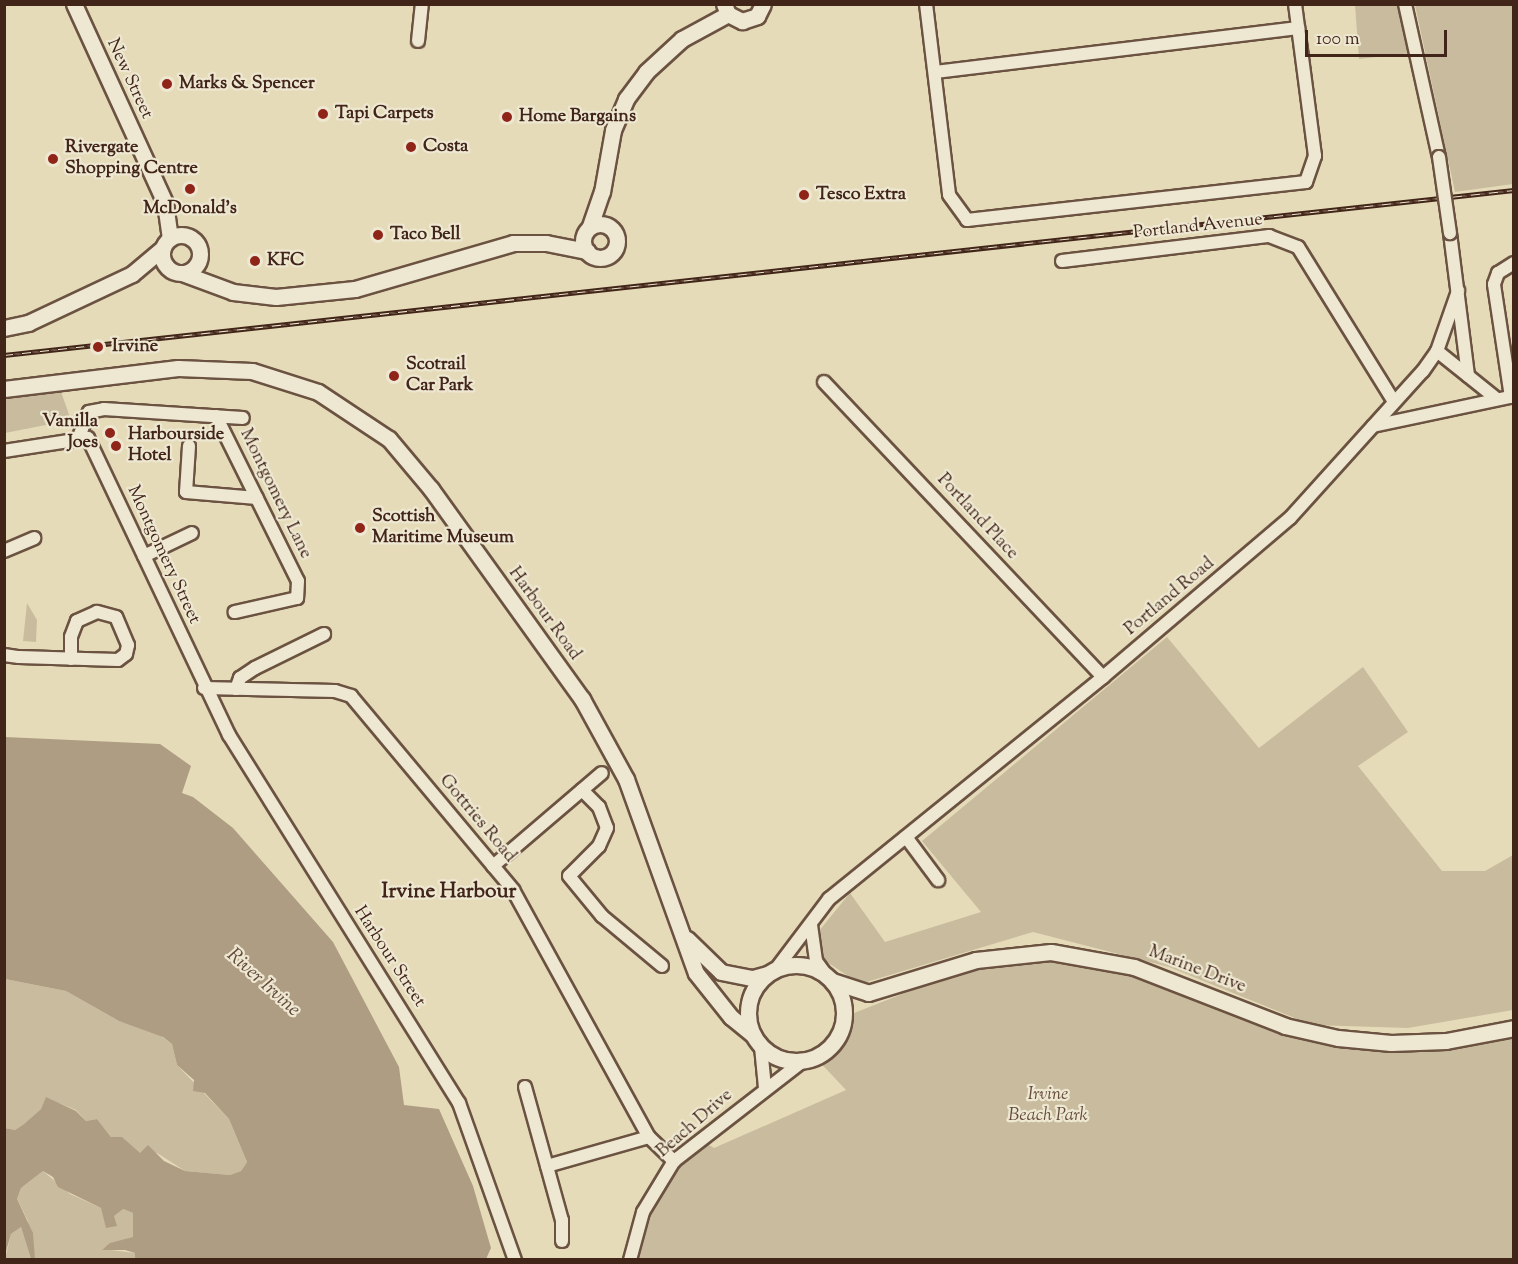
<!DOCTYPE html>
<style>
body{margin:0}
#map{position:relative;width:1518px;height:1264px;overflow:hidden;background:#e5dbb9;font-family:"Sorts Mill Goudy",serif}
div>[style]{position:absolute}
.green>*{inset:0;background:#c9bc9e}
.water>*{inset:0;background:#ae9d83}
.roads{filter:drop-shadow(2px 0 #6b5241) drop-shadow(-2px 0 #6b5241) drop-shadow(0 2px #6b5241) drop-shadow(0 -2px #6b5241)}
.minor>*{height:12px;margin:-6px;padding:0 6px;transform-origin:6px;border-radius:6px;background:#eee8d2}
.tertiary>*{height:15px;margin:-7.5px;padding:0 7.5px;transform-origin:7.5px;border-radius:7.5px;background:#eee8d2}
.tertiary>.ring{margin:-7.5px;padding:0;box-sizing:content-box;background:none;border:15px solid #eee8d2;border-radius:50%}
.rail>*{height:5px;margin-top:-2.5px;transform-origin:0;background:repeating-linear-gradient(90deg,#eee8d2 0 9px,#422519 0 18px);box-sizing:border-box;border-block:2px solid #422519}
.bridges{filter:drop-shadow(2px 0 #6b5241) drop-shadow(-2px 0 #6b5241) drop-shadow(0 2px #6b5241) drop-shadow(0 -2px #6b5241)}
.minor-bridge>*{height:12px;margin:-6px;padding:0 6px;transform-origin:6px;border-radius:6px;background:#eee8d2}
.dots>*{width:16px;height:16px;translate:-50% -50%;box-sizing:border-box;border:3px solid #eee8d2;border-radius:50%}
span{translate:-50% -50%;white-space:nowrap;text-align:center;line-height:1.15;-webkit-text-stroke:4.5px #eee8d2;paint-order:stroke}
.street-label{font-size:18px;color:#422519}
.poi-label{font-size:18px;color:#422519;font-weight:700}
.left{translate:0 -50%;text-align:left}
.right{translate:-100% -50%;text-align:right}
.park-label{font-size:18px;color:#644b3a;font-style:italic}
.water-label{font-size:20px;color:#624939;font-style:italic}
.quarter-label{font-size:21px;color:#422519;font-weight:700}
.frame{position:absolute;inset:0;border:6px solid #422519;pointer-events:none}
.scale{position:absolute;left:1305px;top:30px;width:142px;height:27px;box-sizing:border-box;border:3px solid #422519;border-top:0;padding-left:8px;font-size:18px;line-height:21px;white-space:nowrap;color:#422519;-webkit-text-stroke:4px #eee8d2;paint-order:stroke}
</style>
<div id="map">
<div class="green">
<div style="clip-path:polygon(1355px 5px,1403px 5px,1412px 53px,1359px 59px)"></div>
<div style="clip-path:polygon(1415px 5px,1513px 5px,1513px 184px,1455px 192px)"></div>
<div style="clip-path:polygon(60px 389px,71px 420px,5px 433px,5px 397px)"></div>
<div style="clip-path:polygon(27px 603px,37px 620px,36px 642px,23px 641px)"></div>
<div style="clip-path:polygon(1167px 637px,1259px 748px,1363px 667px,1408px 732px,1358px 766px,1442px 871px,1485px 871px,1513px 855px,1513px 1010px,1408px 1028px,1312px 1025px,1169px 967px,1033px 932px,860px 984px,821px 958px,818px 932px,850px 893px,885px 942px,981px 912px,922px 841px)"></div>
<div style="clip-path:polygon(1035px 951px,1081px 956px,1323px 1040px,1418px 1042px,1513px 1029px,1513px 1259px,630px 1260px,633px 1241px,667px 1170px,701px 1140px,714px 1148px,846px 1090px,815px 1057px,831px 1046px,844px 1017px,963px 970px)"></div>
<div style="clip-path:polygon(5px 979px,66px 991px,119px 1021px,154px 1031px,172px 1044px,177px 1065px,229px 1119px,247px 1162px,241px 1171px,230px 1175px,185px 1171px,157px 1153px,140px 1153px,111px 1137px,97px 1119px,86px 1121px,76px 1110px,46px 1098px,41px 1109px,24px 1124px,15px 1130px,5px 1128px)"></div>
<div style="clip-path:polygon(43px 1171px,70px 1194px,101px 1208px,106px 1217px,123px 1209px,133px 1213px,133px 1237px,103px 1249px,135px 1253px,135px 1259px,35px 1259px,28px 1221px,17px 1199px,21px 1188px)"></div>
<div style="clip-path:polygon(21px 1227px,31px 1259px,5px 1259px,11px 1234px)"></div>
</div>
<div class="water">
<div style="clip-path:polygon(5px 737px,160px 744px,191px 766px,182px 793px,193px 797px,233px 828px,333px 942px,399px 1067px,404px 1105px,439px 1109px,473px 1186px,491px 1248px,486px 1259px,135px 1259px,135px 1253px,125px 1250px,102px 1250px,110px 1243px,133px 1237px,133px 1213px,123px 1209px,114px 1216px,117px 1226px,106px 1228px,101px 1208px,58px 1187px,53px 1177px,43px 1171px,21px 1188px,17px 1199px,33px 1233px,35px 1259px,31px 1259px,21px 1227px,11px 1234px,5px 1255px,5px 1128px,15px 1130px,24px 1124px,41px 1109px,46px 1097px,76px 1111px,86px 1121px,97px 1119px,111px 1137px,122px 1137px,140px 1153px,148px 1145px,164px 1161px,185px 1171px,230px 1175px,241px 1171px,247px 1162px,229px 1119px,205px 1093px,193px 1091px,194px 1080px,177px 1065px,172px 1044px,163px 1037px,119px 1021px,66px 991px,5px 979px)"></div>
</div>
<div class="roads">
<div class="minor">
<div style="left:926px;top:4px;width:192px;rotate:83.1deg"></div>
<div style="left:949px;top:195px;width:31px;rotate:54deg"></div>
<div style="left:967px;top:220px;width:341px;rotate:-6.4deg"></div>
<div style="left:1306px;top:182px;width:28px;rotate:-71deg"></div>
<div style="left:1315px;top:156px;width:153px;rotate:-97.5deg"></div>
<div style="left:1405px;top:4px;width:157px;rotate:77.5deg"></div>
<div style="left:418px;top:41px;width:37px;rotate:-84deg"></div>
<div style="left:935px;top:72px;width:366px;rotate:-6.9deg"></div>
<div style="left:1450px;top:233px;width:144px;rotate:82.8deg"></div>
<div style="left:1062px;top:261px;width:209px;rotate:-6.9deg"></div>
<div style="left:1269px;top:236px;width:31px;rotate:21deg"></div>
<div style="left:1298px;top:247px;width:182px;rotate:58.2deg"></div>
<div style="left:1437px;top:351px;width:77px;rotate:38.7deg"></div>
<div style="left:824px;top:382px;width:406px;rotate:46.6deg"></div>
<div style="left:1511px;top:397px;width:114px;rotate:-98.6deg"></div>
<div style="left:1494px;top:284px;width:12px;rotate:-70deg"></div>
<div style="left:1498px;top:273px;width:19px;rotate:-32deg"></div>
<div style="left:216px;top:416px;width:184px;rotate:63.6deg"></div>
<div style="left:298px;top:581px;width:17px;rotate:93deg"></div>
<div style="left:297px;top:598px;width:64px;rotate:167.3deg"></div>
<div style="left:1373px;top:426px;width:144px;rotate:-12deg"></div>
<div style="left:78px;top:439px;width:29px;rotate:-68deg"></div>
<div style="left:89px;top:412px;width:15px;rotate:-11deg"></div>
<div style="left:104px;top:409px;width:139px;rotate:3.7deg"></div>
<div style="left:189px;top:446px;width:46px;rotate:93.7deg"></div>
<div style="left:186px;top:492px;width:71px;rotate:4.8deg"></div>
<div style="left:4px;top:451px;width:85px;rotate:-8.8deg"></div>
<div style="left:88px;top:438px;width:329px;rotate:64.6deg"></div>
<div style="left:229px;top:735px;width:434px;rotate:58deg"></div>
<div style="left:459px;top:1103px;width:167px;rotate:70.4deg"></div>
<div style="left:4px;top:551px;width:33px;rotate:-23deg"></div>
<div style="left:144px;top:556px;width:53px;rotate:-25.6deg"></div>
<div style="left:4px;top:655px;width:15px;rotate:8deg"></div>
<div style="left:19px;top:657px;width:99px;rotate:1.7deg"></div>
<div style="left:118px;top:660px;width:10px;rotate:-37deg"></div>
<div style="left:126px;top:654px;width:9px;rotate:-77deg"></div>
<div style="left:128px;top:645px;width:30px;rotate:-113deg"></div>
<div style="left:116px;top:617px;width:20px;rotate:-165deg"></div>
<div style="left:97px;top:612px;width:22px;rotate:156deg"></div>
<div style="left:77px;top:621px;width:17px;rotate:111deg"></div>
<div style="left:71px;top:637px;width:22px;rotate:90deg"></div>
<div style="left:204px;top:688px;width:131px;rotate:1.3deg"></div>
<div style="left:335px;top:691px;width:17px;rotate:17deg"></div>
<div style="left:351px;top:696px;width:253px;rotate:50.1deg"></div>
<div style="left:513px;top:890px;width:282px;rotate:61.2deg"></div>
<div style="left:649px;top:1137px;width:35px;rotate:44deg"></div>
<div style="left:236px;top:689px;width:12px;rotate:-70deg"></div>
<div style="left:240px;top:678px;width:18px;rotate:-34deg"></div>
<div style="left:255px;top:668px;width:77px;rotate:-26.2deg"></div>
<div style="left:582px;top:790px;width:24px;rotate:45deg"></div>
<div style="left:599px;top:807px;width:22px;rotate:69deg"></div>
<div style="left:607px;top:828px;width:20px;rotate:114deg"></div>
<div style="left:599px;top:846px;width:42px;rotate:135deg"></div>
<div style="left:569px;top:876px;width:52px;rotate:50.5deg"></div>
<div style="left:602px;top:916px;width:78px;rotate:39.8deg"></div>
<div style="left:906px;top:837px;width:54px;rotate:53.3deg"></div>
<div style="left:493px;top:866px;width:143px;rotate:-40.5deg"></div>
<div style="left:811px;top:925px;width:36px;rotate:82deg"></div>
<div style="left:816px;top:961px;width:17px;rotate:54deg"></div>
<div style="left:776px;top:969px;width:88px;rotate:-52.9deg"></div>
<div style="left:829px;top:899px;width:353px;rotate:-39deg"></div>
<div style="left:1103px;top:677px;width:245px;rotate:-40.4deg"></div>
<div style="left:1290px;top:518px;width:198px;rotate:-47.9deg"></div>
<div style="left:1423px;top:371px;width:24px;rotate:-55deg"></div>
<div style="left:1437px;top:351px;width:64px;rotate:-70.7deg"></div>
<div style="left:761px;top:1047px;width:41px;rotate:84.4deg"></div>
<div style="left:525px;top:1087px;width:138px;rotate:74.5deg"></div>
<div style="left:562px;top:1220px;width:21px;rotate:90deg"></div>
<div style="left:547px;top:1166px;width:106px;rotate:-15.9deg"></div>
<div style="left:630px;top:1260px;width:50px;rotate:-74.8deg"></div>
<div style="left:643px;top:1212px;width:60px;rotate:-58.7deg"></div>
<div style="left:674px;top:1161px;width:163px;rotate:-37.8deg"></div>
</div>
<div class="tertiary">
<div style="left:74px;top:4px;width:219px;rotate:65.4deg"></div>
<div style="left:165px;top:203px;width:35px;rotate:82deg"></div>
<div style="left:724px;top:4px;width:11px;rotate:68deg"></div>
<div style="left:728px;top:14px;width:16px;rotate:27deg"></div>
<div style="left:742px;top:21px;width:16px;rotate:-18deg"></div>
<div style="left:757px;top:16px;width:13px;rotate:-63deg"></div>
<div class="ring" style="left:583px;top:224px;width:19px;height:19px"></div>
<div style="left:590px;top:226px;width:36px;rotate:-71deg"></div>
<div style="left:602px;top:192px;width:63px;rotate:-79.9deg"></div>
<div style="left:613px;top:130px;width:34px;rotate:-67deg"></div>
<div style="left:626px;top:99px;width:34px;rotate:-53deg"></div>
<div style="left:646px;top:72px;width:49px;rotate:-42.5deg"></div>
<div style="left:682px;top:39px;width:52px;rotate:-28.5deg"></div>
<div class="ring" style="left:162px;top:235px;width:23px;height:23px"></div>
<div style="left:182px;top:273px;width:54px;rotate:20.4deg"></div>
<div style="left:233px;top:292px;width:43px;rotate:6.6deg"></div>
<div style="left:276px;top:297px;width:79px;rotate:-5.8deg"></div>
<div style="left:355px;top:289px;width:165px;rotate:-16.2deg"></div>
<div style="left:513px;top:243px;width:33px"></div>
<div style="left:546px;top:243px;width:42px;rotate:11deg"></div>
<div style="left:4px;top:328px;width:25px;rotate:-12deg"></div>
<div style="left:28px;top:323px;width:115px;rotate:-25.2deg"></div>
<div style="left:132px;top:274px;width:40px;rotate:-40deg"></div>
<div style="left:4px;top:389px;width:175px;rotate:-6.9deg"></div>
<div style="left:178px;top:368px;width:74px;rotate:2.3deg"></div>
<div style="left:252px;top:371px;width:69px;rotate:17.7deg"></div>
<div style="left:318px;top:392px;width:85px;rotate:33.5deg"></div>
<div style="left:389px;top:439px;width:65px;rotate:50deg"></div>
<div style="left:431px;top:489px;width:259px;rotate:54.3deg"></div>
<div style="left:582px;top:699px;width:91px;rotate:61.2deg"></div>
<div style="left:626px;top:779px;width:206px;rotate:70.2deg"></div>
<div style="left:696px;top:973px;width:56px;rotate:51.5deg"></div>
<div style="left:731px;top:1017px;width:28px;rotate:39deg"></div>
<div style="left:687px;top:939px;width:47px;rotate:44.1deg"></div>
<div style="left:721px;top:972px;width:33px;rotate:11deg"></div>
<div style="left:753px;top:978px;width:15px;rotate:-16deg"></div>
<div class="ring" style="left:748px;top:965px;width:81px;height:81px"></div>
<div style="left:832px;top:981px;width:38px;rotate:18deg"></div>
<div style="left:868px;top:993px;width:113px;rotate:-17deg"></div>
<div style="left:976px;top:960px;width:75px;rotate:-6.1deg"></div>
<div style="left:1051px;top:952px;width:84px;rotate:10.2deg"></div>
<div style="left:1134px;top:967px;width:162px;rotate:21.3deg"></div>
<div style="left:1285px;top:1026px;width:54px;rotate:12.8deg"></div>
<div style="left:1338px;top:1038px;width:53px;rotate:5.4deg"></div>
<div style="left:1391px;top:1043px;width:55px;rotate:-2.1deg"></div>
<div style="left:1446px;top:1041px;width:69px;rotate:-10.8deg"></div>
</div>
</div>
<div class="rail">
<div style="left:4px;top:355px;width:1519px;rotate:-6.24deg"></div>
</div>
<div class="bridges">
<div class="minor-bridge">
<div style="left:1439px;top:157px;width:77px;rotate:81.8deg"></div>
</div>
</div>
<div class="dots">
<div style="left:167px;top:84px;background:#8f2418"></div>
<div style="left:323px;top:114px;background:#8f2418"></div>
<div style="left:507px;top:117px;background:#8f2418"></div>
<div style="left:411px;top:147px;background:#8f2418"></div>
<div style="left:53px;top:159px;background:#8f2418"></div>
<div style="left:190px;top:189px;background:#8f2418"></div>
<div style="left:804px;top:195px;background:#8f2418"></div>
<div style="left:378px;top:235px;background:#8f2418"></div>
<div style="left:255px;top:261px;background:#8f2418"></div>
<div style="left:98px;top:347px;background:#8f2418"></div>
<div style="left:394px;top:376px;background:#8f2418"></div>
<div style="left:110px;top:433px;background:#8f2418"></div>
<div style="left:116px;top:446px;background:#8f2418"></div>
<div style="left:360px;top:528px;background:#8f2418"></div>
</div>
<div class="street-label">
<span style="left:129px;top:79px;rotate:65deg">New Street</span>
<span style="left:1198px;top:227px;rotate:-6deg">Portland Avenue</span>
<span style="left:275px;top:494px;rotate:64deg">Montgomery Lane</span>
<span style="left:977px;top:517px;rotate:47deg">Portland Place</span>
<span style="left:163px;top:555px;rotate:65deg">Montgomery Street</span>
<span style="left:1170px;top:597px;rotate:-40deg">Portland Road</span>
<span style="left:544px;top:614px;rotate:54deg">Harbour Road</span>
<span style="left:477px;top:819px;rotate:50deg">Gottries Road</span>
<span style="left:389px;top:957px;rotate:57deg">Harbour Street</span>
<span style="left:1197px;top:970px;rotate:21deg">Marine Drive</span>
<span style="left:695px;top:1124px;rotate:-41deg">Beach Drive</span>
</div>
<div class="poi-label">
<span class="left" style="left:179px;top:84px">Marks &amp; Spencer</span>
<span class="left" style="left:335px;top:114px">Tapi Carpets</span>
<span class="left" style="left:519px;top:117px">Home Bargains</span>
<span class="left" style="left:423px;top:147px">Costa</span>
<span class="left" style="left:65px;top:159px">Rivergate<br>Shopping Centre</span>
<span class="left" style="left:816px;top:195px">Tesco Extra</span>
<span style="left:190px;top:209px">McDonald's</span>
<span class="left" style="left:390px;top:235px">Taco Bell</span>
<span class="left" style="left:267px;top:261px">KFC</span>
<span class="left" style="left:112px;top:347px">Irvine</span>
<span class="left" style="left:406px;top:376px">Scotrail<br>Car Park</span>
<span class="right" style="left:98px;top:433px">Vanilla<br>Joes</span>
<span class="left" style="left:128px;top:446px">Harbourside<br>Hotel</span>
<span class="left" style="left:372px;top:528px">Scottish<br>Maritime Museum</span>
</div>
<div class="park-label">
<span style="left:1048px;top:1106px">Irvine<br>Beach Park</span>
</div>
<div class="water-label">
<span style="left:263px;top:983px;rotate:42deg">River Irvine</span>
</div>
<div class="quarter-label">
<span style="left:449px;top:892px">Irvine Harbour</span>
</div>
<div class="frame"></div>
<div class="scale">100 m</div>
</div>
